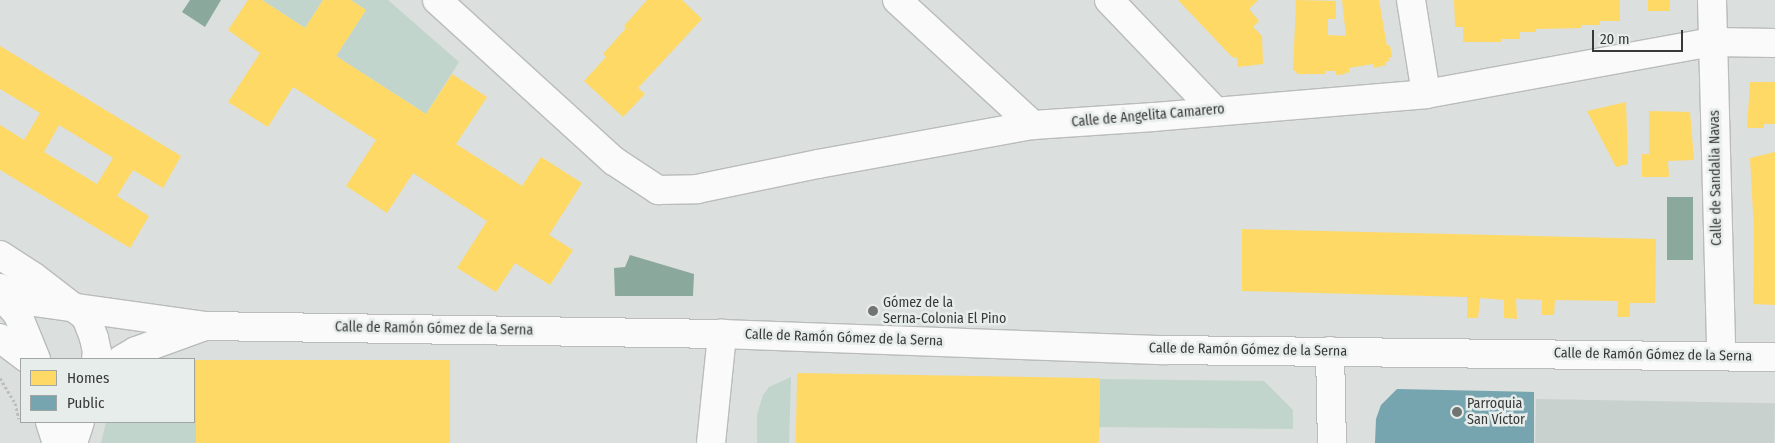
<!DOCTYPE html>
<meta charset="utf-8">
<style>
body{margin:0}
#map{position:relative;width:1775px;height:443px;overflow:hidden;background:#dbdfdd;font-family:"Fira Sans Condensed",sans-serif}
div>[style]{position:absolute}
.built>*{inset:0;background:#c8d1cd;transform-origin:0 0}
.green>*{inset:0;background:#c1d5cc}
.water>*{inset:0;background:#8aa99c;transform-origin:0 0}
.homes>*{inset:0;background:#ffd966;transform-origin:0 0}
.public>*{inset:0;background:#76a5af}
.path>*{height:3px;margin-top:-1.5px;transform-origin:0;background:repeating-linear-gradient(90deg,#bcbebe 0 2.5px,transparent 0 5px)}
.roads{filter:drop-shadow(1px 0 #b9bcbb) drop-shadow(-1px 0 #b9bcbb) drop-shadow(0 1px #b9bcbb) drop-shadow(0 -1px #b9bcbb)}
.minor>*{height:28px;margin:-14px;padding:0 14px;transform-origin:14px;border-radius:14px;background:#fafafa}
.dots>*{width:14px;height:14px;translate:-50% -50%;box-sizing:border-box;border:2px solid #e7edea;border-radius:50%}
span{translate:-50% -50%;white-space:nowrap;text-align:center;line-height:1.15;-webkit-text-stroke:5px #e7edea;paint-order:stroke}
.street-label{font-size:14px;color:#383a39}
.poi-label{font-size:14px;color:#383a39}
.left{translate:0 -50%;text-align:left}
.legend{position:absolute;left:20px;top:358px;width:175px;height:65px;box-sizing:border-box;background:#e7edea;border:1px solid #a1a5a3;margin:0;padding:6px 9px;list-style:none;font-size:15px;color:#383a39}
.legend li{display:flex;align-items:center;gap:10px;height:25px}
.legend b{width:25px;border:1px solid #a1a5a3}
.scale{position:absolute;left:1592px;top:30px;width:91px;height:22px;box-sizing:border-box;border:2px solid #383a39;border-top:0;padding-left:6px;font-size:15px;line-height:18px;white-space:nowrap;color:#383a39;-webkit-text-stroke:4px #e7edea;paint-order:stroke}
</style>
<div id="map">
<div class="built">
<div style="left:1536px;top:399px;width:239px;height:44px;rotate:1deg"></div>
</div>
<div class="green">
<div style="clip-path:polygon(262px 0,323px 0,305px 28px)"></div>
<div style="clip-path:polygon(351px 0,388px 0,459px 62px,426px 114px,336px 56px,366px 10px)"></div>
<div style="clip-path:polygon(194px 360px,196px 360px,196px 443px,101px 443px,106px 422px,194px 422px)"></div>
<div style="clip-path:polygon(791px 377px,789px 443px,757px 443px,757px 415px,763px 395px,769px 387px)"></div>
<div style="clip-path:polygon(1100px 379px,1264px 381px,1293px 410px,1293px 429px,1099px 427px)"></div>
</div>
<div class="water">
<div style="clip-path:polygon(190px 0,221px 0,205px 27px,182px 12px)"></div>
<div style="left:1667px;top:197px;width:26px;height:63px"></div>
<div style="clip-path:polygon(630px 255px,694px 274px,693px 296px,615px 296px,614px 268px,625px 267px)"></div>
</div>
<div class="homes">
<div style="clip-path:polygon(248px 0,262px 0,305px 28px,323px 0,351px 0,366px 10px,336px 56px,426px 114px,452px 74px,487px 97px,456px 144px,522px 186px,541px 157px,582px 183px,549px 235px,573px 250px,550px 285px,515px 263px,496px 292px,457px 268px,487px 221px,413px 173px,387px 213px,346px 186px,376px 140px,293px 87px,268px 127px,228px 102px,260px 53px,228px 30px)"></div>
<div style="clip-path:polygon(647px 0,682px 0,702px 19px,638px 88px,645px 94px,623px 117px,584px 81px,606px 57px,603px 54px,626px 28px,624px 26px)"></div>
<div style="clip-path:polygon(1178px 0,1258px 0,1249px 9px,1259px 21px,1253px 27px,1262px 36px,1263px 64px,1238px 67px,1237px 58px,1232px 57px)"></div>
<div style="clip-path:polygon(1296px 0,1336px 1px,1336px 19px,1328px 19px,1328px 35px,1346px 36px,1342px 0,1379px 0,1387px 46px,1390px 45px,1392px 57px,1388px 58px,1390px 61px,1385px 62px,1386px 65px,1374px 68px,1373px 64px,1349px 68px,1349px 73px,1346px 72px,1346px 74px,1336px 75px,1336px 71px,1325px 71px,1325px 74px,1297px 74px,1296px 71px,1293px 71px)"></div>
<div style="clip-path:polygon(1454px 0,1620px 0,1620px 21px,1600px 21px,1600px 25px,1582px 25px,1582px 28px,1536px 29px,1536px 32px,1520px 32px,1520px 39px,1501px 39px,1501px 42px,1463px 42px,1463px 27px,1455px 27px)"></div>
<div style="left:1648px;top:0;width:22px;height:11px"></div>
<div style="clip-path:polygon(evenodd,0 46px,181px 156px,163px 188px,133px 170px,117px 196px,149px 216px,130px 248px,0 170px,0 125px,24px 140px,40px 113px,0 89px,0 46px,59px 125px,113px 158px,97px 184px,44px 152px,59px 125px)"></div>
<div style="clip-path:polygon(1750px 82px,1775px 82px,1775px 124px,1764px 124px,1764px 128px,1747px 128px)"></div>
<div style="clip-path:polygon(1626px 102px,1628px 164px,1616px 167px,1587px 111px)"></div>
<div style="clip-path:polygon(1649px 111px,1690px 112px,1694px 160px,1668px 161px,1669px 177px,1642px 177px,1642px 154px,1649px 154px)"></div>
<div style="clip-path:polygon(1775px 152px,1775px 305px,1753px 304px,1754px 232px,1750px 158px)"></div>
<div style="clip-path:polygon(1242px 229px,1656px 239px,1655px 303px,1630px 303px,1630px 317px,1617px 317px,1618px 301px,1555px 300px,1554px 315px,1542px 315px,1542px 300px,1516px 299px,1517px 319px,1504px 318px,1504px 300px,1480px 298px,1478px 318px,1467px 318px,1467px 297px,1242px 291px)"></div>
<div style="left:196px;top:360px;width:254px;height:83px"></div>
<div style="left:797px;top:373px;width:303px;height:70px;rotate:1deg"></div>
</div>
<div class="public">
<div style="clip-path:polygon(1397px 389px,1534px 392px,1534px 443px,1375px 443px,1376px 419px,1381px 405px)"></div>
</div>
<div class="path">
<div style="left:0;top:378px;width:29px;rotate:59deg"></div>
<div style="left:15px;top:403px;width:16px;rotate:76deg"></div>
</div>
<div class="roads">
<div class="minor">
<div style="left:437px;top:0;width:239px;rotate:42.3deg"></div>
<div style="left:614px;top:161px;width:53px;rotate:33.4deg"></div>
<div style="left:658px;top:190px;width:39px;rotate:-1deg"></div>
<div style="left:697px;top:189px;width:124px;rotate:-11.7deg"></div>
<div style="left:818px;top:164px;width:219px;rotate:-10.3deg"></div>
<div style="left:1033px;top:125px;width:121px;rotate:-3.8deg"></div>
<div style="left:1154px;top:117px;width:273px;rotate:-4.8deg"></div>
<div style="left:1426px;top:94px;width:292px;rotate:-10.3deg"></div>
<div style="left:1713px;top:42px;width:62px;rotate:0.9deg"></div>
<div style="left:897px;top:0;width:185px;rotate:42.6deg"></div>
<div style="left:1109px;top:0;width:153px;rotate:46.3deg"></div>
<div style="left:1411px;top:0;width:95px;rotate:80.9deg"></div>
<div style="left:1712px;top:0;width:355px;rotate:88.5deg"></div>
<div style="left:0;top:255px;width:40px;rotate:32.9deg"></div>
<div style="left:34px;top:277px;width:66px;rotate:37.6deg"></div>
<div style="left:86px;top:317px;width:22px;rotate:69deg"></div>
<div style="left:94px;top:338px;width:14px;rotate:78deg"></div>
<div style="left:97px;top:352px;width:7px;rotate:98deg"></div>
<div style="left:0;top:288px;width:30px;rotate:26deg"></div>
<div style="left:27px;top:301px;width:181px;rotate:8deg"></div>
<div style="left:206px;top:326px;width:516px;rotate:0.89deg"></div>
<div style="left:722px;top:334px;width:442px;rotate:2.1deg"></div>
<div style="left:1164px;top:350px;width:611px;rotate:0.66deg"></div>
<div style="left:0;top:294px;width:28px;rotate:49deg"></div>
<div style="left:18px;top:315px;width:48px;rotate:67.8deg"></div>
<div style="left:0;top:338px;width:35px;rotate:37deg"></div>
<div style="left:1330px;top:351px;width:92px;rotate:88.8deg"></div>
<div style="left:122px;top:359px;width:16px;rotate:-30deg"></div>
<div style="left:136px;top:351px;width:70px;rotate:-20deg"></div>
<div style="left:50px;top:422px;width:22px;rotate:72deg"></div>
<div style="left:73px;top:443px;width:22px;rotate:-72deg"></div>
<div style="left:711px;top:443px;width:110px;rotate:-84.2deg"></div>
</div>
</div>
<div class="dots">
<div style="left:873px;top:311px;background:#717472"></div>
<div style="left:1457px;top:412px;background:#717472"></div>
</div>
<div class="street-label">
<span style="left:1148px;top:116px;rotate:-5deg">Calle de Angelita Camarero</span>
<span style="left:1716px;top:178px;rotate:-91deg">Calle de Sandalia Navas</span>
<span style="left:434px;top:329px;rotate:1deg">Calle de Ramón Gómez de la Serna</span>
<span style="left:844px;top:338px;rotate:2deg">Calle de Ramón Gómez de la Serna</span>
<span style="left:1248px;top:350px;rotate:1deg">Calle de Ramón Gómez de la Serna</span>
<span style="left:1653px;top:355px;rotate:1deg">Calle de Ramón Gómez de la Serna</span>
</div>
<div class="poi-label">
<span class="left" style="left:883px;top:311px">Gómez de la<br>Serna-Colonia El Pino</span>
<span class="left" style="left:1467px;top:412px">Parroquia<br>San Víctor</span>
</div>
<ul class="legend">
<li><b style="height:14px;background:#ffd966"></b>Homes</li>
<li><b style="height:14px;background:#76a5af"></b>Public</li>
</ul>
<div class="scale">20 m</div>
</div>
